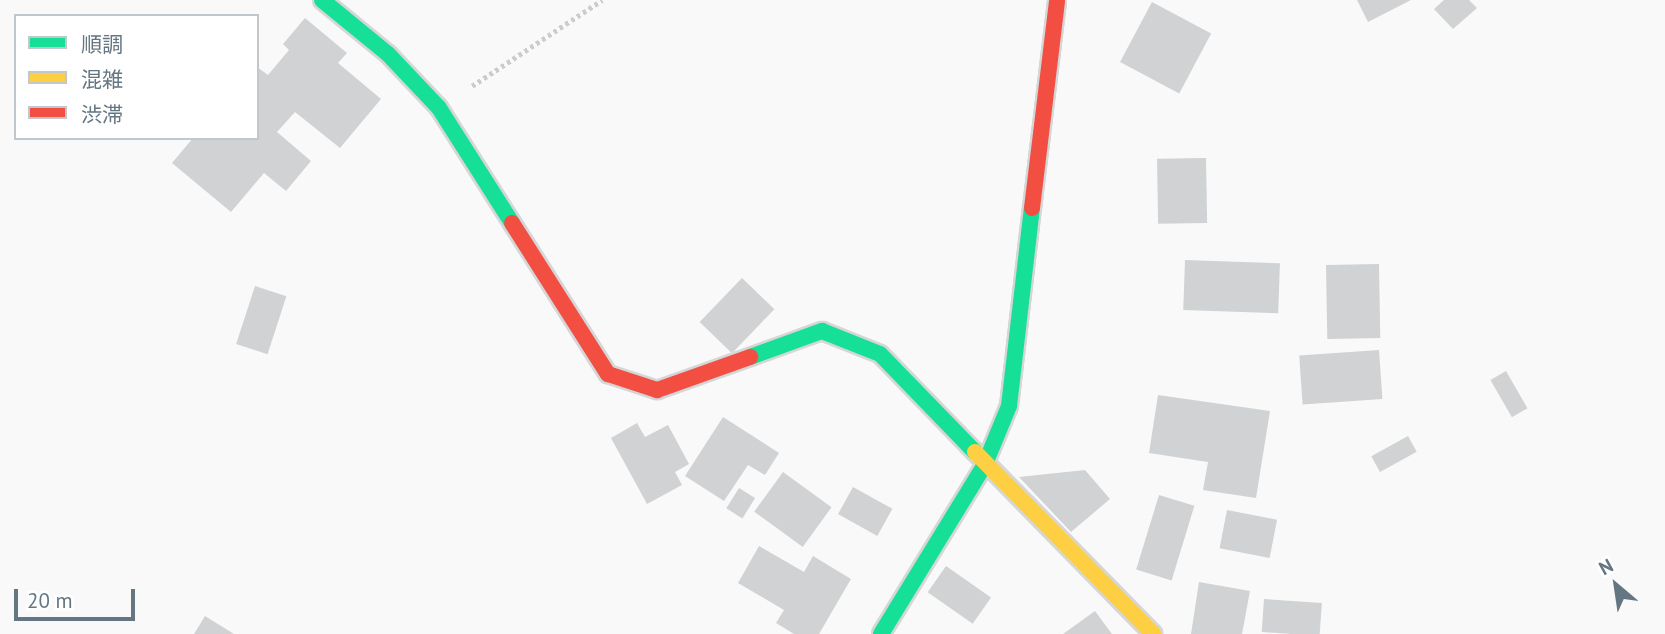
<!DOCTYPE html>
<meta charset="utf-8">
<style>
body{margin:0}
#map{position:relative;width:1665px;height:634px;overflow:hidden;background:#f9f9f9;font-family:"PT Sans","Noto Sans JP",sans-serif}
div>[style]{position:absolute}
.building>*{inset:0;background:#d0d2d3;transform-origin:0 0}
.path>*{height:4.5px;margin-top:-2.25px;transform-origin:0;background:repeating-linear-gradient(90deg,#cbcccd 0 3.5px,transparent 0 7px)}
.roads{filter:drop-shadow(2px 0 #d5d6d7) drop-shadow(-2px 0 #d5d6d7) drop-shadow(0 2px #d5d6d7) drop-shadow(0 -2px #d5d6d7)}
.fast>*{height:16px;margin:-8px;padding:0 8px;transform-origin:8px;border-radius:8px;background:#16e098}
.slow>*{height:16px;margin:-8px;padding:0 8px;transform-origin:8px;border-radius:8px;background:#ffcf43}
.jam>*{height:16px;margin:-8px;padding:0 8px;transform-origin:8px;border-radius:8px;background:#f24e42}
span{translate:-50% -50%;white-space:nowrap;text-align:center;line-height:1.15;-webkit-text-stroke:7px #fff;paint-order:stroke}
.legend{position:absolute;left:14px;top:14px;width:245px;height:126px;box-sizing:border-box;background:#fff;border:2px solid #c1c8cd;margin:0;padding:9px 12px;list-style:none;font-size:21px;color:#657683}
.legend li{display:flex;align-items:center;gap:14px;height:35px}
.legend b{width:35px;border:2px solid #c1c8cd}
.north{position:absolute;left:1581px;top:550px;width:70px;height:70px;-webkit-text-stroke:5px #fff;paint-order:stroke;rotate:331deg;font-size:19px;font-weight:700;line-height:28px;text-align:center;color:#657683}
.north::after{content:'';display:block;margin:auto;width:24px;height:32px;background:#657683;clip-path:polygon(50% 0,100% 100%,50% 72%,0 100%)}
.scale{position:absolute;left:14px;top:589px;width:121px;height:32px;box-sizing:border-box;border:4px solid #657683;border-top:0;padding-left:9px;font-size:21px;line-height:24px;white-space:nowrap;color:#657683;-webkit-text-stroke:5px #fff;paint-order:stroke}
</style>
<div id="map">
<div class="building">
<div style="clip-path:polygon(1357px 0,1411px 0,1368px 22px)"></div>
<div style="clip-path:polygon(1444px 0,1469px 0,1477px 8px,1453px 29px,1434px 9px)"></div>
<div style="left:1152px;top:2px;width:67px;height:68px;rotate:28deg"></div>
<div style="clip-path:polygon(305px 18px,347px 53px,338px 63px,381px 99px,340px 148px,295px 112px,277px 132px,311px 161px,286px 191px,264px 173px,231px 212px,172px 163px,193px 138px,257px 138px,257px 67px,268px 75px,289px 50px,283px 44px)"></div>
<div style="left:1206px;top:158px;width:65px;height:49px;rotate:89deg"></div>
<div style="left:1185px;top:260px;width:95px;height:50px;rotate:2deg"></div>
<div style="left:1379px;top:264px;width:74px;height:53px;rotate:89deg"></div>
<div style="left:742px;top:278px;width:45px;height:61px;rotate:44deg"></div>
<div style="left:255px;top:286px;width:33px;height:61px;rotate:18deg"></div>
<div style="left:1379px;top:350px;width:49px;height:80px;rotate:86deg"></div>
<div style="left:1506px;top:371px;width:43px;height:18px;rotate:60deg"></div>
<div style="clip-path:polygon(1158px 395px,1270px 411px,1256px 498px,1203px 490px,1208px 462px,1149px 453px)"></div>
<div style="clip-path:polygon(723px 417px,779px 453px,765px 475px,748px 465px,724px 501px,685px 476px)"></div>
<div style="clip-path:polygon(637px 423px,645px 437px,668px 425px,689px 464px,675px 472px,682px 485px,647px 504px,611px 438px)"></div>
<div style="left:1408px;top:436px;width:18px;height:42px;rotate:61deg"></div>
<div style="clip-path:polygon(1085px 470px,1110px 499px,1071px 532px,1019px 477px)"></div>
<div style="left:783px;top:472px;width:60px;height:49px;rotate:36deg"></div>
<div style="left:853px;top:487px;width:45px;height:31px;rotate:29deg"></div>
<div style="left:739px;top:488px;width:19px;height:24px;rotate:32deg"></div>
<div style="left:1159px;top:495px;width:37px;height:78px;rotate:17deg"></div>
<div style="left:1227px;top:510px;width:51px;height:39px;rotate:11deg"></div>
<div style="clip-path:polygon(759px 546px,804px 572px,813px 556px,851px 579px,819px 634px,794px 634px,776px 623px,784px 610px,738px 583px)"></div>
<div style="left:946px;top:566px;width:55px;height:32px;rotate:35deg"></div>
<div style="clip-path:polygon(1199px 582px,1250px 591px,1242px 634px,1191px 634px)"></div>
<div style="left:1264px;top:599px;width:58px;height:33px;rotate:4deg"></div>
<div style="clip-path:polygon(1095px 611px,1112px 634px,1063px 634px)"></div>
<div style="clip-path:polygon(205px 616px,234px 634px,194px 634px)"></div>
</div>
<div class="path">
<div style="left:472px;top:86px;width:156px;rotate:-33.5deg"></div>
</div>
<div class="roads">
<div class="fast">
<div style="left:322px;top:0;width:85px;rotate:39.3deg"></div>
<div style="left:388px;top:54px;width:74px;rotate:46.6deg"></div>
<div style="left:439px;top:108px;width:136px;rotate:57.6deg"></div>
<div style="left:750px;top:357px;width:77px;rotate:-19.9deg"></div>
<div style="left:822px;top:331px;width:62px;rotate:21.6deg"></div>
<div style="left:880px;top:354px;width:136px;rotate:45.9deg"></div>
<div style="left:881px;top:634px;width:199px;rotate:-58.5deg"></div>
<div style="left:985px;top:464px;width:63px;rotate:-67.5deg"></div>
<div style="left:1009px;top:406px;width:199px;rotate:-83.4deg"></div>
</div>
<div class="slow">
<div style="left:975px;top:452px;width:255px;rotate:45.6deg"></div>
</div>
<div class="jam">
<div style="left:1032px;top:208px;width:209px;rotate:-83.1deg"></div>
<div style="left:512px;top:223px;width:179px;rotate:57.6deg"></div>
<div style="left:608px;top:374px;width:52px;rotate:18.1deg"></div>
<div style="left:657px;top:390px;width:99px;rotate:-19.5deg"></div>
</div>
</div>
<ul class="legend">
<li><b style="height:9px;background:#16e098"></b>順調</li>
<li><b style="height:9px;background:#ffcf43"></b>混雑</li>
<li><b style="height:9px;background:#f24e42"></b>渋滞</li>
</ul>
<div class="north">N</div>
<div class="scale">20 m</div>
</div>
